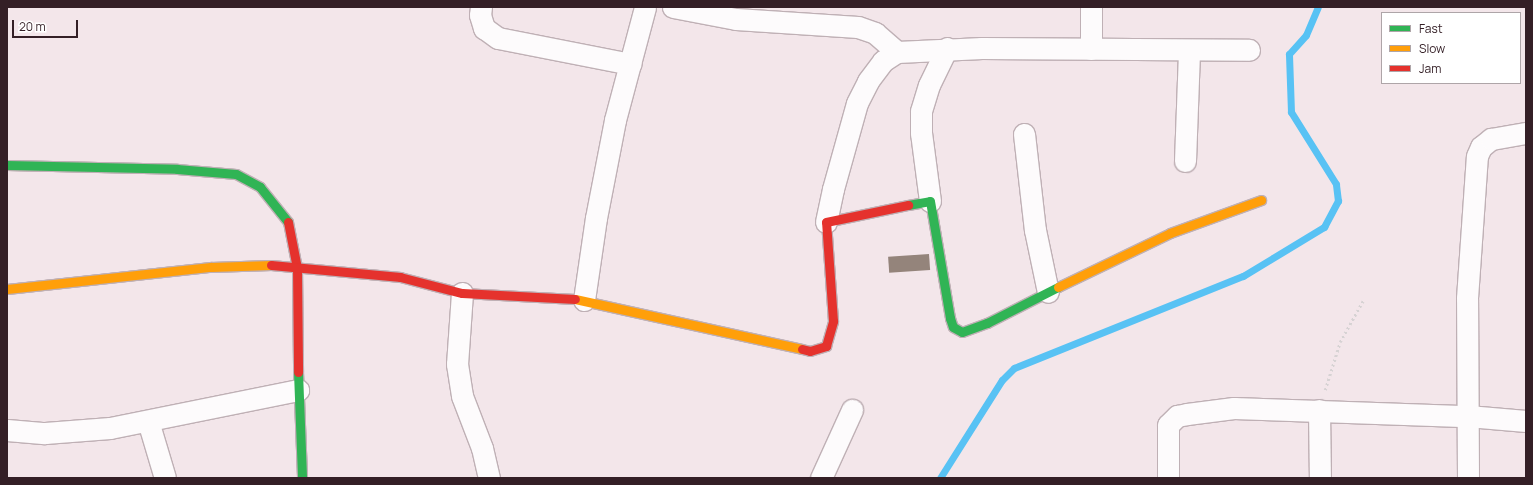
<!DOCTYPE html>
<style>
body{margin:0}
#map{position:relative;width:1533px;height:485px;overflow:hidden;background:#f3e6ea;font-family:Manrope,sans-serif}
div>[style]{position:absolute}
.stream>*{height:7px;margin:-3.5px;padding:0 3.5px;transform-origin:3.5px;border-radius:3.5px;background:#58c2f4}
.building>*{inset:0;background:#94847b;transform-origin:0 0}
.path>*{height:2.5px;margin-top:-1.25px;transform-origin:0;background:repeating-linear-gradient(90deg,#d6d2d3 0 2px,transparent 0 5px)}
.roads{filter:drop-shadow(1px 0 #bfb0b5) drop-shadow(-1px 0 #bfb0b5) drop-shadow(0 1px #bfb0b5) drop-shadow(0 -1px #bfb0b5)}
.street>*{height:21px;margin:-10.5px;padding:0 10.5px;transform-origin:10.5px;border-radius:10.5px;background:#fdfbfc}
.fast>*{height:9px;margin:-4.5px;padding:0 4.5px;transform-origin:4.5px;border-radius:4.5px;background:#30b455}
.slow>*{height:9px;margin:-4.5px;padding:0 4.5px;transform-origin:4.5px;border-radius:4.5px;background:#ff9f0a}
.jam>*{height:9px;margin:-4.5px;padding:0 4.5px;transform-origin:4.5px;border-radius:4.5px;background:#e5322d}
span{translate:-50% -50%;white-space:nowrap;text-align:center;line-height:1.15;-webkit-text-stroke:4px #fff;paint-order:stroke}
.frame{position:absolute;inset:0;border:8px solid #341f26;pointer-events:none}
.legend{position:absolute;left:1381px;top:12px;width:140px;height:72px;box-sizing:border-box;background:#fff;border:1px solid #aea5a8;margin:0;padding:5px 7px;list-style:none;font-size:12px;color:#341f26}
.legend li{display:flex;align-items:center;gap:8px;height:20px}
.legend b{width:20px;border:1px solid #aea5a8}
.scale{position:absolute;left:12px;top:20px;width:66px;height:18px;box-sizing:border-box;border:2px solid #341f26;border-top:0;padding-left:5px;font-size:12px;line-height:14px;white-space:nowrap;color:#341f26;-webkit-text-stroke:3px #fff;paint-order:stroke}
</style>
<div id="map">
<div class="stream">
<div style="left:940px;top:478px;width:116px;rotate:-57.7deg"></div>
<div style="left:1002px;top:380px;width:17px;rotate:-45deg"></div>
<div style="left:1014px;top:368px;width:247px;rotate:-21.9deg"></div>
<div style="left:1243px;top:276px;width:95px;rotate:-31.2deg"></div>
<div style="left:1324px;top:227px;width:30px;rotate:-62deg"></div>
<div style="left:1338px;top:201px;width:17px;rotate:-97deg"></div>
<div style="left:1336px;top:184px;width:85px;rotate:-122deg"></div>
<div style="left:1291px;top:112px;width:58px;rotate:-92deg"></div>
<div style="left:1289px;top:54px;width:25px;rotate:-48deg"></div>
<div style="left:1306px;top:35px;width:30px;rotate:-67deg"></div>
</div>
<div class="building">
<div style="left:929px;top:254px;width:16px;height:41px;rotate:86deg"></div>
</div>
<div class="path">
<div style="left:1325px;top:390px;width:50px;rotate:-72.6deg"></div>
<div style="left:1340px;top:342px;width:49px;rotate:-60.8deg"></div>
</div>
<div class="roads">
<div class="street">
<div style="left:481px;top:7px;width:8px;rotate:97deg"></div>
<div style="left:480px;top:15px;width:14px;rotate:73deg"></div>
<div style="left:484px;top:28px;width:17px;rotate:36deg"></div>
<div style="left:498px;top:38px;width:135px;rotate:11.1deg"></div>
<div style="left:673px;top:7px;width:64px;rotate:10.8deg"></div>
<div style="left:736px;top:19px;width:122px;rotate:3.8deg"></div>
<div style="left:858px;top:27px;width:18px;rotate:19deg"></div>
<div style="left:875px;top:33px;width:29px;rotate:41deg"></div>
<div style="left:1091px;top:7px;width:42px;rotate:90deg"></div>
<div style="left:1024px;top:134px;width:97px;rotate:83.5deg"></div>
<div style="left:1035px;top:230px;width:63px;rotate:78.2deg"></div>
<div style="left:1185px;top:161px;width:110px;rotate:-87.9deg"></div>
<div style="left:930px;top:201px;width:69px;rotate:-97.5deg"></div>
<div style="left:921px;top:133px;width:22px;rotate:-90deg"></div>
<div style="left:921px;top:111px;width:27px;rotate:-73deg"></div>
<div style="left:929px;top:85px;width:41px;rotate:-64.1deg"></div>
<div style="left:826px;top:222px;width:34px;rotate:-78deg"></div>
<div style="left:833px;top:189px;width:89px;rotate:-74.4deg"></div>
<div style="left:857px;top:103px;width:25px;rotate:-63deg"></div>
<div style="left:868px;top:81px;width:25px;rotate:-53deg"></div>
<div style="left:883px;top:61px;width:17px;rotate:-33deg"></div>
<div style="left:897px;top:52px;width:85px;rotate:-2.7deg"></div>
<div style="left:982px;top:48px;width:267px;rotate:0.4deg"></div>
<div style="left:462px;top:293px;width:71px;rotate:94deg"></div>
<div style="left:457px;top:364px;width:32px;rotate:81deg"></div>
<div style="left:462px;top:396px;width:56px;rotate:69deg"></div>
<div style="left:482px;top:448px;width:31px;rotate:77deg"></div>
<div style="left:584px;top:300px;width:83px;rotate:-81.7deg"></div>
<div style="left:596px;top:218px;width:100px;rotate:-79deg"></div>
<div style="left:615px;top:120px;width:117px;rotate:-75.1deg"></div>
<div style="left:1319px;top:410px;width:68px;rotate:89.2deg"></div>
<div style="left:148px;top:421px;width:59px;rotate:73.4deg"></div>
<div style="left:7px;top:430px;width:38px;rotate:5deg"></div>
<div style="left:45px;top:433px;width:65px;rotate:-4.4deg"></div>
<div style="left:110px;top:428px;width:192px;rotate:-11.4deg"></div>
<div style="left:821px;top:478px;width:75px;rotate:-65.5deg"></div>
<div style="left:1168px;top:478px;width:53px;rotate:-90deg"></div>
<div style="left:1168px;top:425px;width:13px;rotate:-45deg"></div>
<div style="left:1177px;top:416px;width:10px;rotate:-11deg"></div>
<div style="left:1187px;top:414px;width:47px;rotate:-7.3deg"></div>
<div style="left:1234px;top:408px;width:234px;rotate:2deg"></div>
<div style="left:1468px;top:416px;width:58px;rotate:4.9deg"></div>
<div style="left:1468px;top:478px;width:180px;rotate:-90.3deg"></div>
<div style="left:1467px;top:298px;width:142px;rotate:-86deg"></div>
<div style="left:1477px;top:156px;width:10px;rotate:-66deg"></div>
<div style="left:1481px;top:147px;width:13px;rotate:-39deg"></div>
<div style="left:1491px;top:139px;width:36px;rotate:-10deg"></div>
</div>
<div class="fast">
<div style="left:7px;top:165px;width:170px;rotate:1.3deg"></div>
<div style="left:177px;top:169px;width:59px;rotate:4.8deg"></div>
<div style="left:236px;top:174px;width:27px;rotate:28deg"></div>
<div style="left:260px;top:187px;width:45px;rotate:51.3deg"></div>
<div style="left:908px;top:205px;width:22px;rotate:-10deg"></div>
<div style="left:930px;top:201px;width:119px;rotate:80.3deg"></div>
<div style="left:950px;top:318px;width:9px;rotate:72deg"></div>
<div style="left:953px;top:327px;width:10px;rotate:29deg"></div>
<div style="left:962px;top:332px;width:27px;rotate:-20deg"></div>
<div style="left:987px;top:323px;width:80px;rotate:-26.9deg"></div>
<div style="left:298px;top:372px;width:106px;rotate:87.8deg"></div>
</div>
<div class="slow">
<div style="left:1058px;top:287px;width:124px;rotate:-25.7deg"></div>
<div style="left:1170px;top:233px;width:97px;rotate:-19.9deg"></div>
<div style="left:7px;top:289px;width:205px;rotate:-6.2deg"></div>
<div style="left:211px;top:267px;width:60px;rotate:-1.9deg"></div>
<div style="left:575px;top:299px;width:232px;rotate:12.4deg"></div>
</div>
<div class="jam">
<div style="left:288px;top:222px;width:47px;rotate:78.9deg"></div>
<div style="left:297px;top:268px;width:104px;rotate:89.4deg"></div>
<div style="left:271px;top:265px;width:130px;rotate:5.3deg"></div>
<div style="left:400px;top:277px;width:64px;rotate:14.5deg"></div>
<div style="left:462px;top:293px;width:113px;rotate:3deg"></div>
<div style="left:802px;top:349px;width:8px;rotate:14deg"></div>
<div style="left:810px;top:351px;width:17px;rotate:-17deg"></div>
<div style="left:826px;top:346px;width:26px;rotate:-74deg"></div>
<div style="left:833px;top:321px;width:99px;rotate:-94deg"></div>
<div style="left:826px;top:222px;width:84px;rotate:-11.7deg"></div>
</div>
</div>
<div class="frame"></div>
<ul class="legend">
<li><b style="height:5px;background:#30b455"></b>Fast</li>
<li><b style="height:5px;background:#ff9f0a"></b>Slow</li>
<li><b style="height:5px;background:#e5322d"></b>Jam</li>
</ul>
<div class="scale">20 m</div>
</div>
